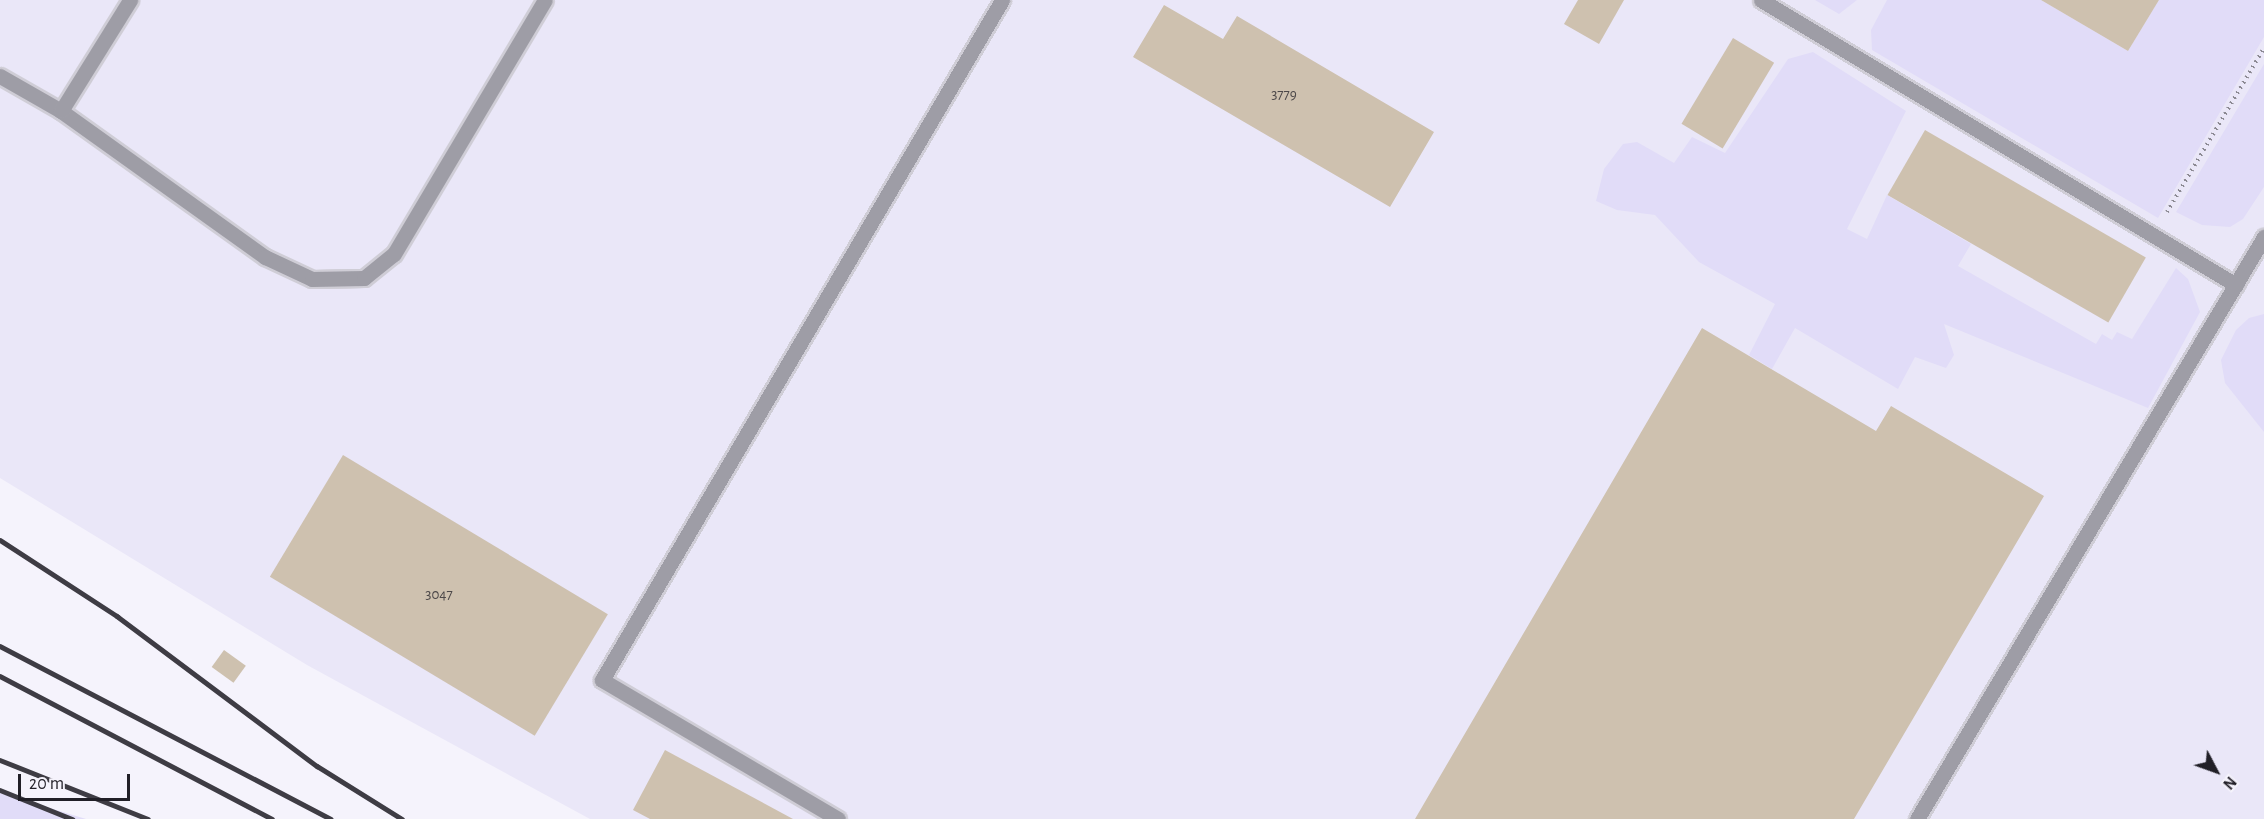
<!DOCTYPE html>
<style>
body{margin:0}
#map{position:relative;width:2264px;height:819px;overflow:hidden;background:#f5f3fc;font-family:"Alegreya Sans",sans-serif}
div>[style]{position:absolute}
.built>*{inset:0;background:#eae7f8}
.green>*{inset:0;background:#e1dcf8}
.building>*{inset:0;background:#cec1af;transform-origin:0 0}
.path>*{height:4px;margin-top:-2px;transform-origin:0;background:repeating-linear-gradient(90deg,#8b8992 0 1.5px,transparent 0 6px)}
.roads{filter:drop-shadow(2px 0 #cfcdd6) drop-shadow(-2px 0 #cfcdd6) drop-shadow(0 2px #cfcdd6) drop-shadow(0 -2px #cfcdd6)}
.service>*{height:15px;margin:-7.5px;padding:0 7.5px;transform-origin:7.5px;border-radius:7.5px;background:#9e9da6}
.rail>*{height:4.5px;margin:-2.25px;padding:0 2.25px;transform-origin:2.25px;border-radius:2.25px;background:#3e3c44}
span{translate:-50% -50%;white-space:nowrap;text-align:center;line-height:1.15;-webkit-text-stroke:5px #f5f3fc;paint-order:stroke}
.number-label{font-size:15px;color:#4c4849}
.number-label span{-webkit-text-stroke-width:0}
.north{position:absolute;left:2186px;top:741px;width:60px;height:60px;-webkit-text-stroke:4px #f5f3fc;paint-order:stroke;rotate:131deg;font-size:16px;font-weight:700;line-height:24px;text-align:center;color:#211f27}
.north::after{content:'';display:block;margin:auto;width:21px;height:27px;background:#211f27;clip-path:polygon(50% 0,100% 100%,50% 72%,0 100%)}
.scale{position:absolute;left:18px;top:774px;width:112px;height:27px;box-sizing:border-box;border:3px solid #211f27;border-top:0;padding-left:8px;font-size:18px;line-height:21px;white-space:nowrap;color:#211f27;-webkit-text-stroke:4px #f5f3fc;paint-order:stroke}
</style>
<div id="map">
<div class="built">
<div style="clip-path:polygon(0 0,2264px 0,2264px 819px,590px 819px,307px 665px,0 478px)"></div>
</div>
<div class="green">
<div style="clip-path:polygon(1815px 0,1857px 0,1839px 14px)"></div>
<div style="clip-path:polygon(1887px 0,2041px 0,2128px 51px,2159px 0,2264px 0,2264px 37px,2158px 218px,1872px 50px,1871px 30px)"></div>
<div style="clip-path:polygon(1813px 52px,1906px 111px,1847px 229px,1867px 239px,1887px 195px,1971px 244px,1958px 266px,2096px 344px,2102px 334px,2112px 340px,2117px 332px,2132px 339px,2176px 268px,2188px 279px,2200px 312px,2148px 408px,1944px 324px,1954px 355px,1946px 368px,1915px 357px,1898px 389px,1795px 328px,1772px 369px,1749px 355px,1775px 304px,1699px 262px,1655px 215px,1617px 210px,1596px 201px,1604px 169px,1623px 144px,1637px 142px,1674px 163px,1692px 137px,1725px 153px,1788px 59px)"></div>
<div style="clip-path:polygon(2264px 64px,2264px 187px,2243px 219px,2230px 227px,2202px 225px,2176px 212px)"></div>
<div style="clip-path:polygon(2264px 314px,2264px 432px,2225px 383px,2221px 360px,2236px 330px,2249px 318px)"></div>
<div style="clip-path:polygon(0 793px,86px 819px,0 819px)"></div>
</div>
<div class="building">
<div style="clip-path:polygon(1578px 0,1624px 0,1599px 44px,1564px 24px)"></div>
<div style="clip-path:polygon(2041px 0,2159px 0,2128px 51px)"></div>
<div style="clip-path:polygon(1164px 5px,1223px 39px,1237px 16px,1434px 132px,1390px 207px,1133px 57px)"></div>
<div style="left:1733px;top:38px;width:48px;height:100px;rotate:31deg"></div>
<div style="left:1925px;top:130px;width:255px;height:75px;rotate:30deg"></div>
<div style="clip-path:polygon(1702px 328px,1876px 431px,1891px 406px,2044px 496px,1854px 819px,1415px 819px)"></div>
<div style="left:343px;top:455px;width:309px;height:142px;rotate:31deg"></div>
<div style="left:224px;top:650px;width:27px;height:21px;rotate:36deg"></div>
<div style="clip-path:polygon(665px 750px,793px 819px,650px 819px,633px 810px)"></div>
</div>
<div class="path">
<div style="left:2167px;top:212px;width:191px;rotate:-59.4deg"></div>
</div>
<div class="roads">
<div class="service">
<div style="left:1761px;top:0;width:554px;rotate:30.96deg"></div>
<div style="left:0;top:76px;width:70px;rotate:29.8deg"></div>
<div style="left:61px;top:111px;width:251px;rotate:35.6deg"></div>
<div style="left:265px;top:257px;width:52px;rotate:25.1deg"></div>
<div style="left:312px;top:279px;width:52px;rotate:-1.1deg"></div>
<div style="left:364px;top:278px;width:38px;rotate:-39deg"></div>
<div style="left:394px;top:254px;width:295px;rotate:-59.3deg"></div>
<div style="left:61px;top:111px;width:131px;rotate:-58.1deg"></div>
<div style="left:838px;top:819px;width:274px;rotate:-149.5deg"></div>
<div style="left:602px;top:680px;width:789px;rotate:-59.53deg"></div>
<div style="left:1917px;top:819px;width:678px;rotate:-59.2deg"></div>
</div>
</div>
<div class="rail">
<div style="left:0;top:540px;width:140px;rotate:33deg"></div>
<div style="left:117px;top:616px;width:250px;rotate:36.9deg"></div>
<div style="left:317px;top:766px;width:100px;rotate:31.9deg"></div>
<div style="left:0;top:646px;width:373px;rotate:27.6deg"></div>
<div style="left:0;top:676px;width:307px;rotate:27.7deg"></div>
<div style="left:0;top:760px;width:159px;rotate:21.7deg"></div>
<div style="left:0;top:790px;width:78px;rotate:21.9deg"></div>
</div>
<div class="number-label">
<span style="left:1284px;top:95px">3779</span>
<span style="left:439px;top:595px">3047</span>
</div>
<div class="north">N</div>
<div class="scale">20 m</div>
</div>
